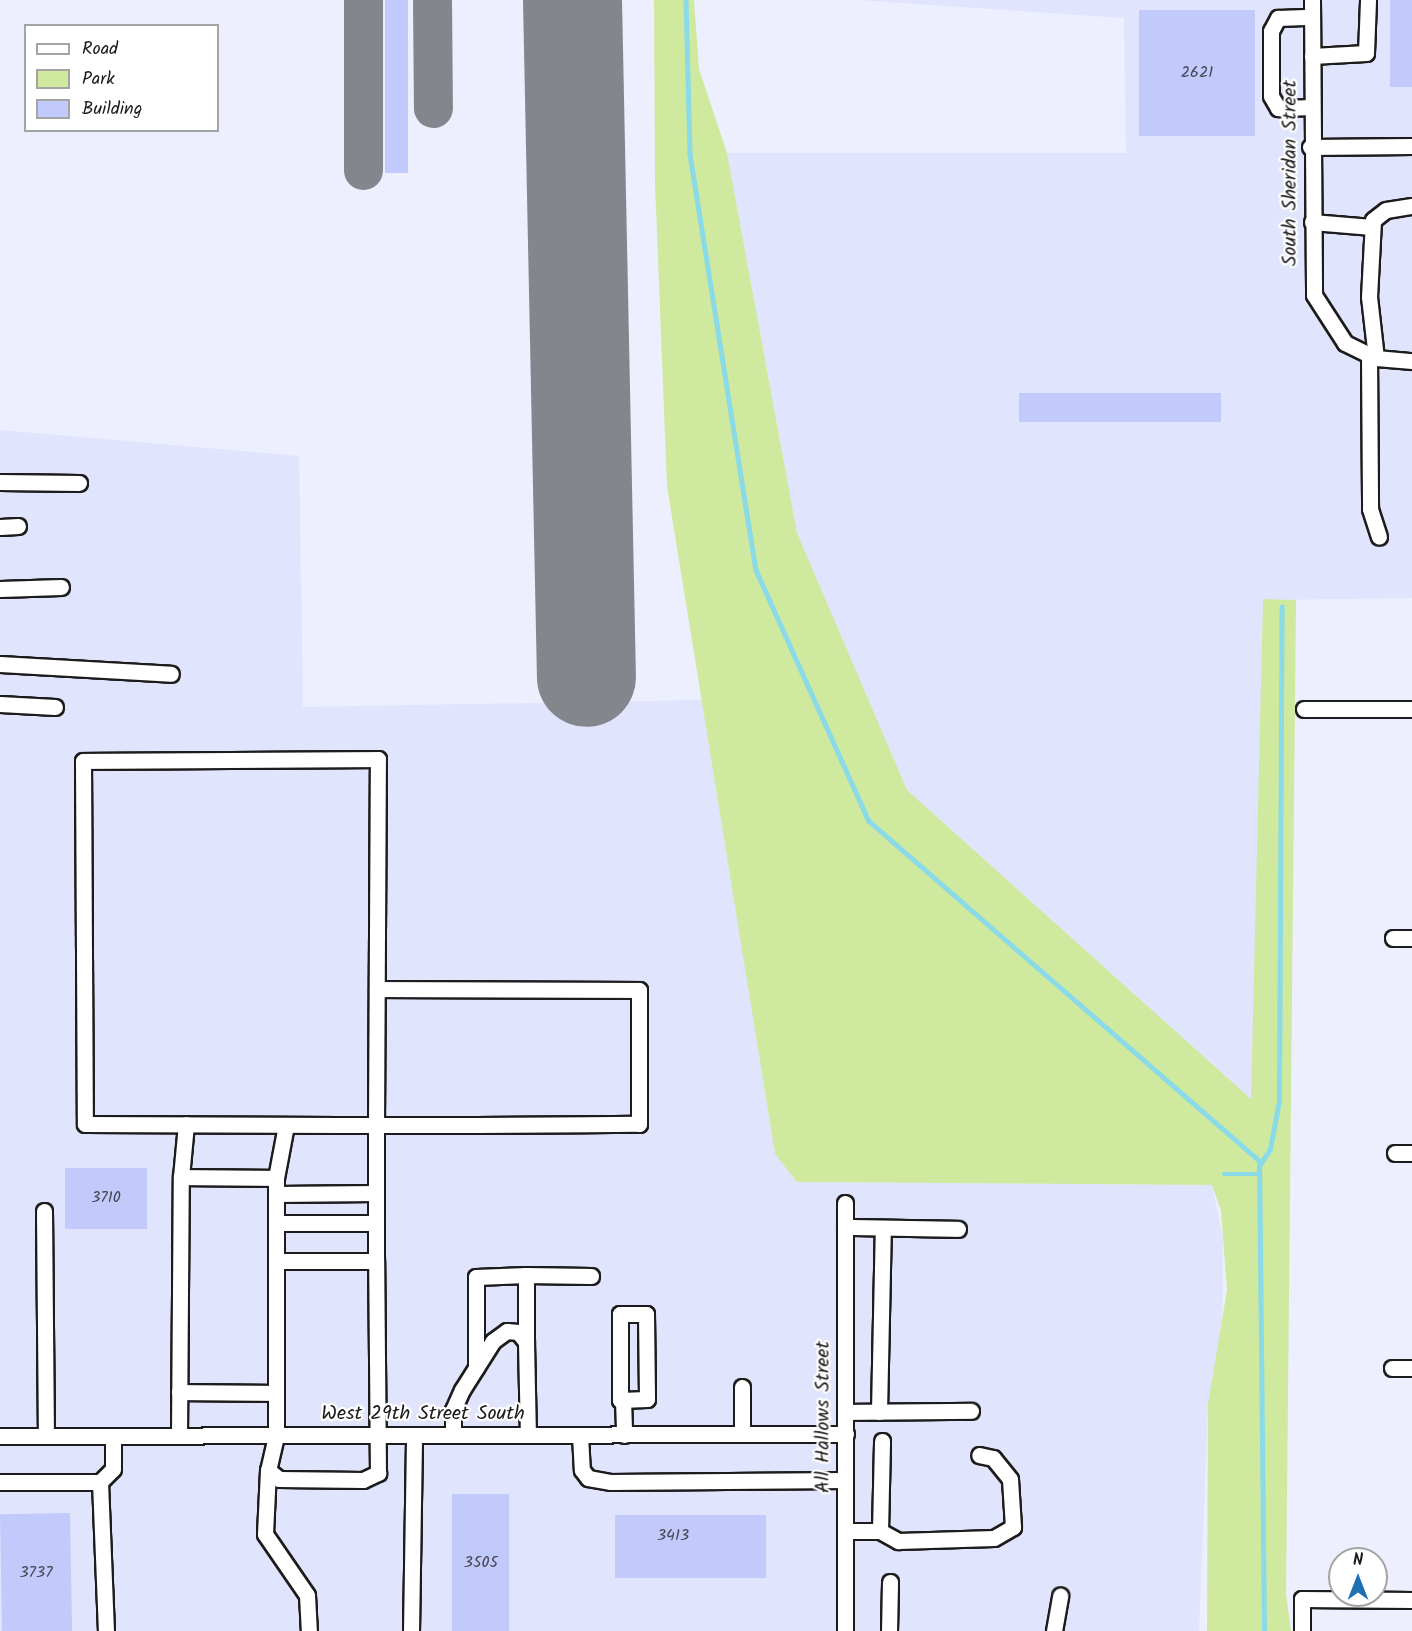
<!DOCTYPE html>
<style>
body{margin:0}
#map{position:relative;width:1412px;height:1631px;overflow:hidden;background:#edeffe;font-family:Kalam,sans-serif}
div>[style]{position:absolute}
.built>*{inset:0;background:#e0e4fd}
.green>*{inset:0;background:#cfe99f}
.stream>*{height:4.5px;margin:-2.25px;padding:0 2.25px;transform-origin:2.25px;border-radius:2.25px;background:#8adae7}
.taxiway>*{height:39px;margin:-19.5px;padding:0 19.5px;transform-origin:19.5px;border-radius:19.5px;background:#84868d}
.runway>*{height:99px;margin:-49.5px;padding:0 49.5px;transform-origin:49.5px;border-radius:49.5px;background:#84868d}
.building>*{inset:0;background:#c2c9fb;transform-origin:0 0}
.roads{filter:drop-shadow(2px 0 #1c1c1c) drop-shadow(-2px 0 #1c1c1c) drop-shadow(0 2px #1c1c1c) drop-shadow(0 -2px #1c1c1c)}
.minor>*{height:15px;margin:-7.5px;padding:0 7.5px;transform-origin:7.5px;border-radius:7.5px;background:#fff}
span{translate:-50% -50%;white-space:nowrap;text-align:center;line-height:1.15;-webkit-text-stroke:4.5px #fff;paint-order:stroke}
.number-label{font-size:16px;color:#464754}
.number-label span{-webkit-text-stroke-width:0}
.street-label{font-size:20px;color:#1c1c1c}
.legend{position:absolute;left:24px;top:24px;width:195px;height:108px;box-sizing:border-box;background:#fff;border:2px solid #a4a4a4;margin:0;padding:8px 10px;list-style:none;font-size:18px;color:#1c1c1c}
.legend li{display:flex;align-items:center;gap:12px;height:30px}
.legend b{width:30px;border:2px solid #a4a4a4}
.north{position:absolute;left:1328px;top:1547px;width:60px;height:60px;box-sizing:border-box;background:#fff;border:2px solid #a4a4a4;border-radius:50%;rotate:0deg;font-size:16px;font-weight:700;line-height:24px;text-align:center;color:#1c1c1c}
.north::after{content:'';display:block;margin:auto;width:21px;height:27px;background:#1f6fb2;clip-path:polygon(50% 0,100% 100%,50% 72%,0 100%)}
</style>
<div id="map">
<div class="built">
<div style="clip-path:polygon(858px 0,1412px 0,1412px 598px,1263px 600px,1252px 1100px,907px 790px,797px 533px,727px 153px,1126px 153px,1124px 18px)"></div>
<div style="clip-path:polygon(0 430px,299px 456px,303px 707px,702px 700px,775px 1153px,797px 1182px,1212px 1185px,1223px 1238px,1222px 1340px,1208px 1404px,1199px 1631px,0 1631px)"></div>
</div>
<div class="green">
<div style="clip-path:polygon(654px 0,694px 0,699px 69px,727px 153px,797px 533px,907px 790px,1251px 1099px,1263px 599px,1296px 600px,1286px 1594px,1291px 1631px,1207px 1631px,1208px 1404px,1227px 1290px,1221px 1211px,1212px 1185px,797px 1182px,775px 1154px,667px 486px,655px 183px)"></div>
</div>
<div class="stream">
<div style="left:686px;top:0;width:154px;rotate:88.5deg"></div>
<div style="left:690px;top:154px;width:421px;rotate:81deg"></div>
<div style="left:756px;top:570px;width:275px;rotate:65.8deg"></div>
<div style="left:869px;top:821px;width:520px;rotate:41.02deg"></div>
<div style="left:1224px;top:1174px;width:35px"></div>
<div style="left:1264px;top:1631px;width:465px;rotate:-90.6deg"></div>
<div style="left:1259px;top:1166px;width:20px;rotate:-57deg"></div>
<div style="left:1270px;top:1149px;width:49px;rotate:-79.4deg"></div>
<div style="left:1279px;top:1101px;width:494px;rotate:-89.7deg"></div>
</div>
<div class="taxiway">
<div style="left:363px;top:0;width:170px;rotate:90deg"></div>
<div style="left:432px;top:0;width:108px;rotate:89.5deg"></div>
</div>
<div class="runway">
<div style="left:572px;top:0;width:677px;rotate:88.82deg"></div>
</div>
<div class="building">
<div style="left:385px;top:0;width:23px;height:173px"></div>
<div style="left:1390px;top:0;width:22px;height:87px"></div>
<div style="left:1255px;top:10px;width:126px;height:116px;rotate:90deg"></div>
<div style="left:1019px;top:393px;width:202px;height:29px"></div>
<div style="left:65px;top:1168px;width:82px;height:61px"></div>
<div style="left:452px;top:1494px;width:57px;height:137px"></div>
<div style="left:70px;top:1513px;width:118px;height:70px;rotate:89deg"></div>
<div style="left:615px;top:1515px;width:151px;height:63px"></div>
</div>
<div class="roads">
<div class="minor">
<div style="left:1312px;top:0;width:295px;rotate:89.6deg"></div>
<div style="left:1314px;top:295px;width:57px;rotate:57.1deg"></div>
<div style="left:1345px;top:343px;width:34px;rotate:26deg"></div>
<div style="left:1376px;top:358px;width:36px;rotate:5deg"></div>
<div style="left:1312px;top:56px;width:54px;rotate:-3.2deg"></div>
<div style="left:1366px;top:53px;width:53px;rotate:-87.8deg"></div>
<div style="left:1311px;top:107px;width:33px;rotate:178deg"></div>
<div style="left:1278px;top:108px;width:14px;rotate:-120deg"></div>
<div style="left:1271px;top:96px;width:65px;rotate:-90deg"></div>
<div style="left:1271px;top:31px;width:15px;rotate:-62deg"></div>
<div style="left:1278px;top:18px;width:34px;rotate:-2deg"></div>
<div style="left:1310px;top:147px;width:102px;rotate:-0.6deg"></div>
<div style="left:1312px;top:222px;width:60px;rotate:4.8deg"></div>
<div style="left:1369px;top:355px;width:154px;rotate:89.6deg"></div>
<div style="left:1370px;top:509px;width:29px;rotate:72deg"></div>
<div style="left:1376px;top:358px;width:61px;rotate:-96.5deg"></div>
<div style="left:1369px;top:297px;width:77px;rotate:-87deg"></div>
<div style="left:1373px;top:220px;width:16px;rotate:-38deg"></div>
<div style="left:1386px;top:210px;width:26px;rotate:-9deg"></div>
<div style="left:0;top:482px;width:79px;rotate:0.7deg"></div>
<div style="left:0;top:527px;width:18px;rotate:-3deg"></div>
<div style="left:0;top:589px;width:61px;rotate:-1.9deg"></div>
<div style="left:0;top:664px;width:171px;rotate:3.3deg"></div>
<div style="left:0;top:704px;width:55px;rotate:3.1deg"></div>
<div style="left:1304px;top:709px;width:108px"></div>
<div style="left:1393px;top:938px;width:19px"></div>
<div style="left:1395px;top:1153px;width:17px"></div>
<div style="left:181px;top:1177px;width:53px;rotate:-84.6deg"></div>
<div style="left:276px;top:1178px;width:54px;rotate:-79.3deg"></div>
<div style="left:276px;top:1194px;width:100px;rotate:-0.6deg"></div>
<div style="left:44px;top:1211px;width:225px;rotate:89.5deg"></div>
<div style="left:277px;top:1223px;width:99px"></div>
<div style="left:845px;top:1227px;width:113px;rotate:1deg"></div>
<div style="left:376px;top:1261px;width:136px;rotate:-90deg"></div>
<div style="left:376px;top:1125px;width:366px;rotate:-89.7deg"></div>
<div style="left:378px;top:759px;width:295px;rotate:179.6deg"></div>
<div style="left:83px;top:761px;width:363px;rotate:89.7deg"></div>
<div style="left:85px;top:1124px;width:254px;rotate:0.2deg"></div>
<div style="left:339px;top:1125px;width:137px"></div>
<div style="left:476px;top:1125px;width:163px;rotate:-0.4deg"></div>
<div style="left:639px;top:1124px;width:134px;rotate:-90deg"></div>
<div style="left:639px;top:990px;width:262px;rotate:-179.8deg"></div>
<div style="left:620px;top:1314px;width:26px"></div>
<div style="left:646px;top:1314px;width:85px;rotate:89.3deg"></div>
<div style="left:647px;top:1399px;width:27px;rotate:178deg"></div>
<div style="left:620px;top:1400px;width:86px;rotate:-90deg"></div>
<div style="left:526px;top:1342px;width:67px;rotate:-90deg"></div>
<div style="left:526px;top:1275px;width:65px;rotate:0.9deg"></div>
<div style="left:476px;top:1368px;width:91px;rotate:-90deg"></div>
<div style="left:476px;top:1277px;width:50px;rotate:-2.3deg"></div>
<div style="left:1392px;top:1368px;width:20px"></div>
<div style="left:179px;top:1392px;width:97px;rotate:0.6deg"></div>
<div style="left:623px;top:1400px;width:35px;rotate:88deg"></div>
<div style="left:846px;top:1412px;width:125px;rotate:-0.5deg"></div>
<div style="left:879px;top:1412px;width:184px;rotate:-88.8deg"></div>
<div style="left:742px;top:1434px;width:47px;rotate:-90deg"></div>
<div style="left:453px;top:1435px;width:25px;rotate:-90deg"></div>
<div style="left:453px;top:1410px;width:22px;rotate:-66deg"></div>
<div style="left:462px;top:1390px;width:58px;rotate:-57.7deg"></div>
<div style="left:493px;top:1341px;width:17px;rotate:-36deg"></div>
<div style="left:507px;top:1331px;width:11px;rotate:5deg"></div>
<div style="left:518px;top:1332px;width:13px;rotate:51deg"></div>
<div style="left:526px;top:1342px;width:93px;rotate:88.8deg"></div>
<div style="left:580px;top:1435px;width:35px;rotate:87deg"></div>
<div style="left:582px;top:1470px;width:10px;rotate:53deg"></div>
<div style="left:588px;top:1478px;width:22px;rotate:10deg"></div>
<div style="left:610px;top:1482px;width:235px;rotate:-0.5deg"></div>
<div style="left:0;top:1436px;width:846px;rotate:-0.14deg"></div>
<div style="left:179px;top:1436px;width:259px;rotate:-89.6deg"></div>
<div style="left:181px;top:1177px;width:95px;rotate:0.6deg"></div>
<div style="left:276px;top:1178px;width:258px;rotate:90deg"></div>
<div style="left:276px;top:1436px;width:35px;rotate:103deg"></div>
<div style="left:268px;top:1470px;width:14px;rotate:39deg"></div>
<div style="left:279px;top:1479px;width:84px;rotate:0.7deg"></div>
<div style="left:363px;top:1480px;width:17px;rotate:-25deg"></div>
<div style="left:378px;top:1473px;width:212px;rotate:-90.5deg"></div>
<div style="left:376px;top:1261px;width:99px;rotate:180deg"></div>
<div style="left:268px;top:1470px;width:64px;rotate:92.7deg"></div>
<div style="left:265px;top:1534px;width:74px;rotate:55.5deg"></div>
<div style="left:307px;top:1595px;width:36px;rotate:87deg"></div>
<div style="left:0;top:1482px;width:100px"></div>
<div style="left:100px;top:1482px;width:18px;rotate:-45deg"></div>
<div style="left:113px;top:1469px;width:33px;rotate:-90deg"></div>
<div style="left:100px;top:1482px;width:149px;rotate:87.7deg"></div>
<div style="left:845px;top:1531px;width:35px"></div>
<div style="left:880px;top:1531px;width:90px;rotate:-88.7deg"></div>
<div style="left:880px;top:1531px;width:21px;rotate:29deg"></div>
<div style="left:898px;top:1541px;width:96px;rotate:-1.8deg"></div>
<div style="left:994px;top:1538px;width:22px;rotate:-30deg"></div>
<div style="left:1013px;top:1527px;width:48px;rotate:-93.6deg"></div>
<div style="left:1010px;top:1479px;width:27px;rotate:-129deg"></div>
<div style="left:993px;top:1458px;width:14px;rotate:-168deg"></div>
<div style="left:411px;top:1631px;width:196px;rotate:-89.1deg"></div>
<div style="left:845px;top:1631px;width:428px;rotate:-90deg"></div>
<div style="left:889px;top:1631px;width:49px;rotate:-88.8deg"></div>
<div style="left:1054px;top:1631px;width:36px;rotate:-80deg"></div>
<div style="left:1302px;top:1631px;width:32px;rotate:-90deg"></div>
<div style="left:1302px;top:1599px;width:110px;rotate:0.5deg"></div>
</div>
</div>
<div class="number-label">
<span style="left:1197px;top:73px">2621</span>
<span style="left:106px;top:1198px">3710</span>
<span style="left:673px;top:1536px">3413</span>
<span style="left:481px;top:1563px">3505</span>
<span style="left:36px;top:1573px">3737</span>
</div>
<div class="street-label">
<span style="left:1291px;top:173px;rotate:-90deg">South Sheridan Street</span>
<span style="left:423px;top:1414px">West 29th Street South</span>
<span style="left:824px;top:1417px;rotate:-90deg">All Hallows Street</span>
</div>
<ul class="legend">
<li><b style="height:8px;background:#fff"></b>Road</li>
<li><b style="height:16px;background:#cfe99f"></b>Park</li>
<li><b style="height:16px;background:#c2c9fb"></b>Building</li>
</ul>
<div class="north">N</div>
</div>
